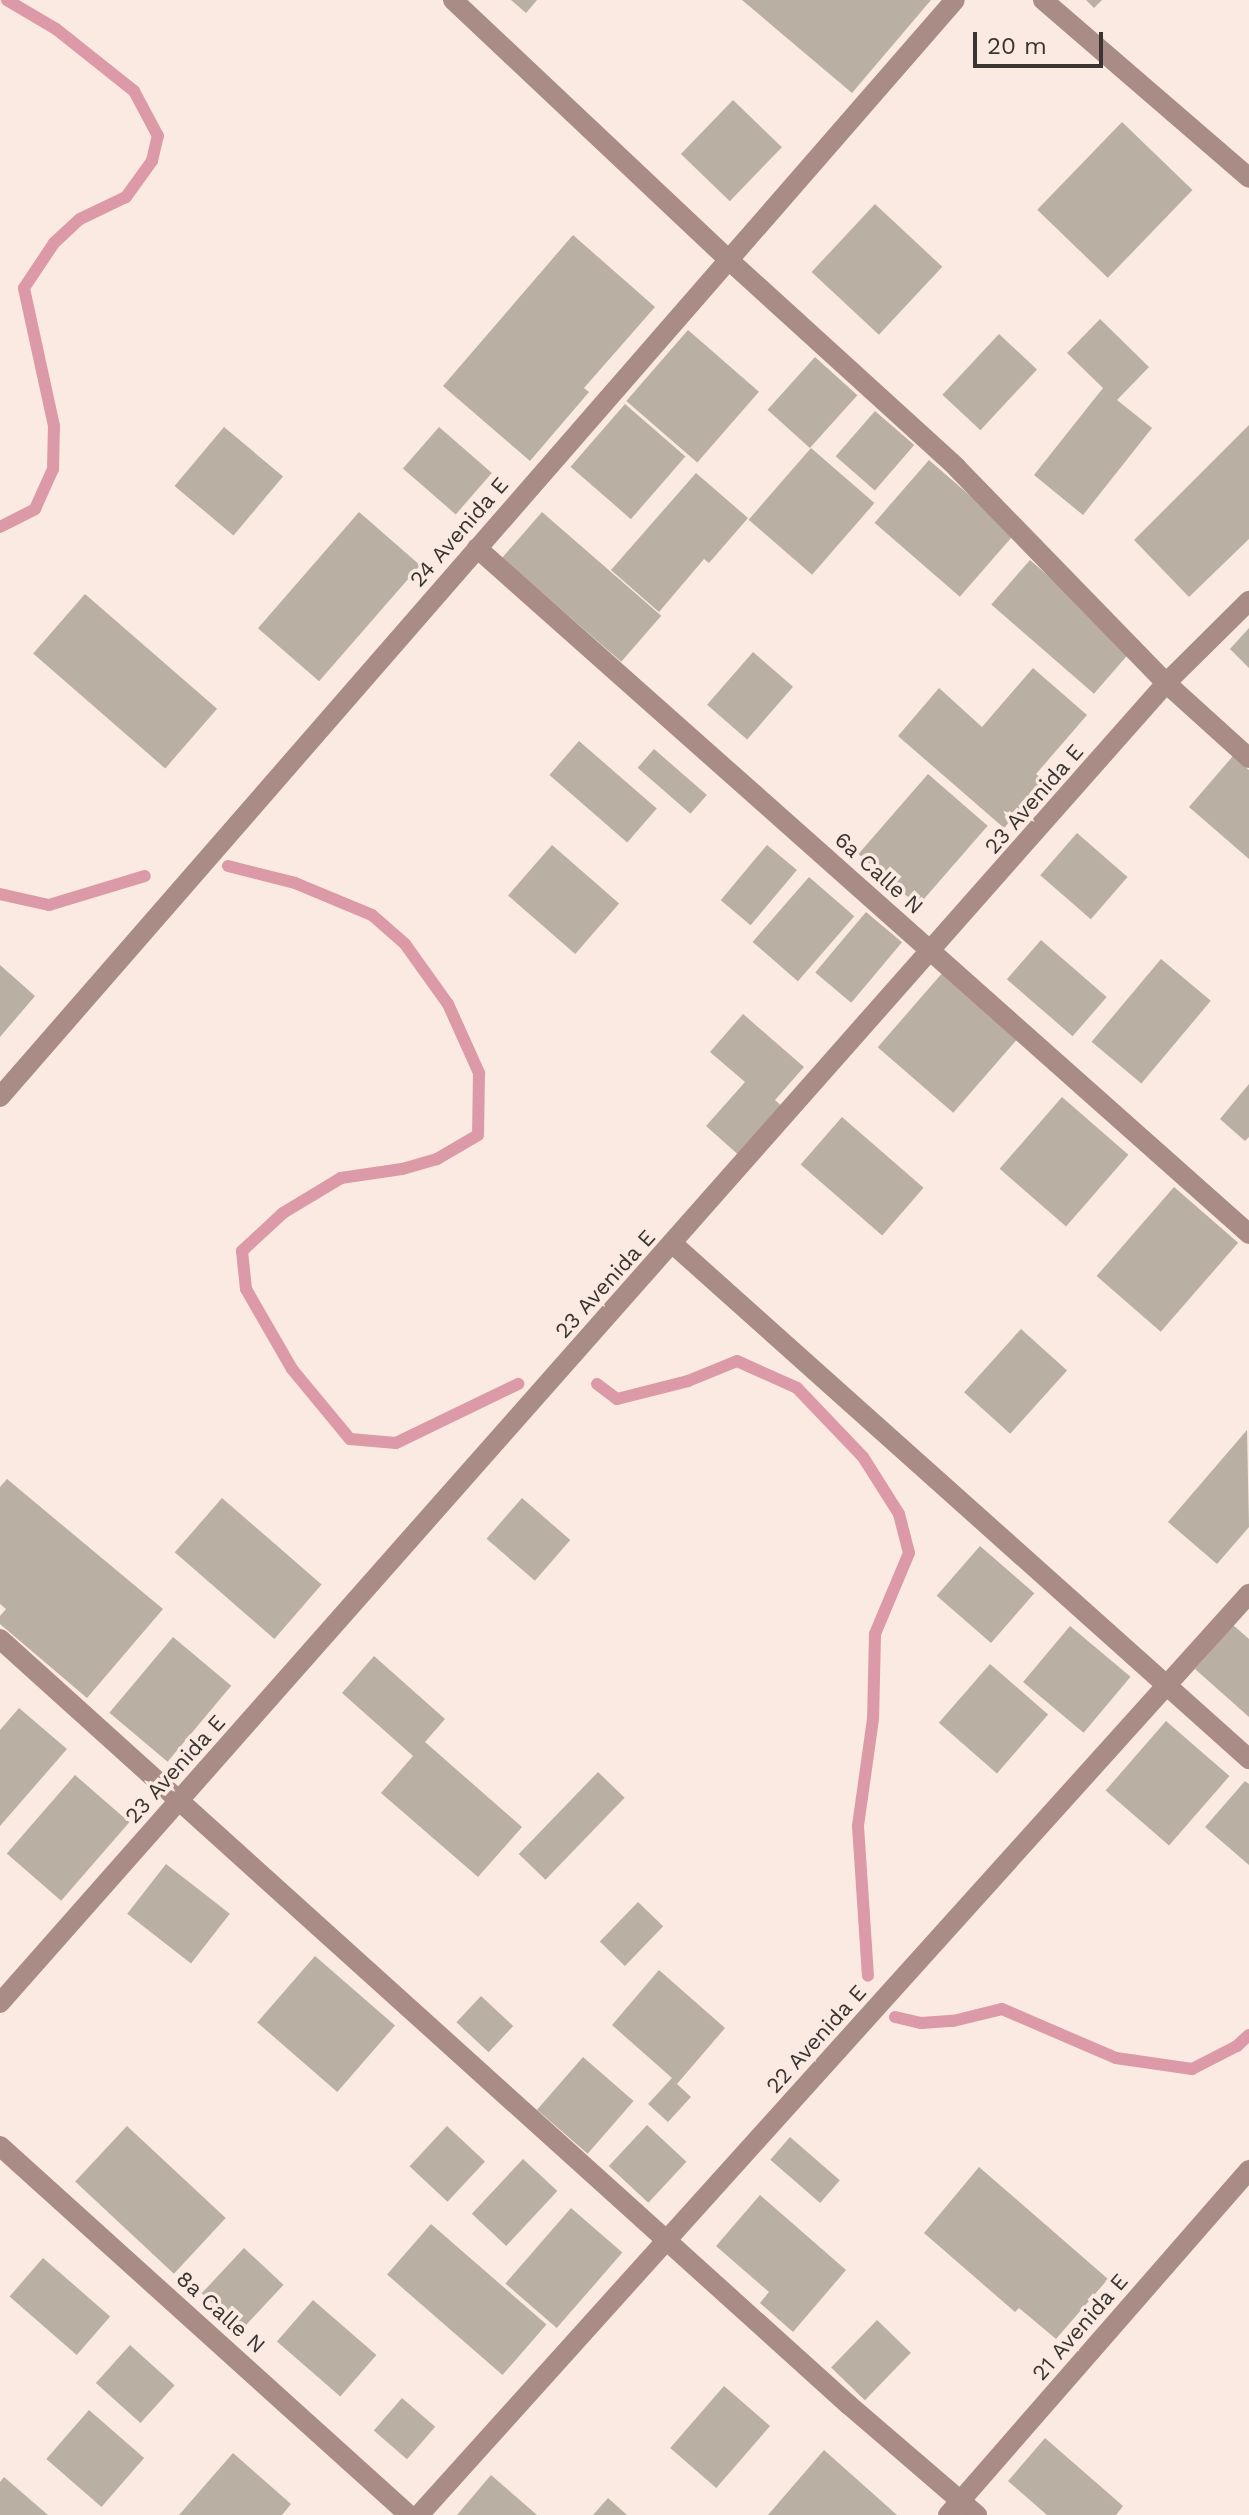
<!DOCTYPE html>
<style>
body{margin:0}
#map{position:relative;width:1249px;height:2515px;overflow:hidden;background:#faeae1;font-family:"Work Sans",sans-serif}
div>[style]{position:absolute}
.stream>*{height:12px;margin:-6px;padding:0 6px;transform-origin:6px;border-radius:6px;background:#dc99a7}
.building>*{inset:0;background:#b9b0a3;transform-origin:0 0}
.minor>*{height:20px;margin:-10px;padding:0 10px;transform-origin:10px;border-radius:10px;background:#a98c86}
span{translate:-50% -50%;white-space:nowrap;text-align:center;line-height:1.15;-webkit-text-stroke:7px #faeae1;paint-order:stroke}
.street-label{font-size:22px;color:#3b3531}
.scale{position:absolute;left:973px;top:32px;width:130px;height:36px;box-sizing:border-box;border:4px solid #3b3531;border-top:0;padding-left:10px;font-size:24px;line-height:28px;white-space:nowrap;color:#3b3531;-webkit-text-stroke:6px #faeae1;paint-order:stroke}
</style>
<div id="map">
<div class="stream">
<div style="left:0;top:527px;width:39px;rotate:-27deg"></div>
<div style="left:35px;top:509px;width:44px;rotate:-65.8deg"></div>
<div style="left:53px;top:469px;width:43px;rotate:-88.7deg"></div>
<div style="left:54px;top:426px;width:141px;rotate:-102.3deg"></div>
<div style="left:24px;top:288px;width:54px;rotate:-56.3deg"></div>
<div style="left:54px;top:243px;width:35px;rotate:-43deg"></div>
<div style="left:80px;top:219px;width:51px;rotate:-25.6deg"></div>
<div style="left:126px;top:197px;width:44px;rotate:-54.2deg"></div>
<div style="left:152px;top:161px;width:26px;rotate:-77deg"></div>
<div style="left:158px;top:136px;width:51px;rotate:-118.1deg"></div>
<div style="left:134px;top:91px;width:100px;rotate:-141.5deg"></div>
<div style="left:56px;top:29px;width:57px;rotate:-149.4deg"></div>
<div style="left:228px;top:866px;width:69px;rotate:14.2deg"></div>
<div style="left:295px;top:883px;width:83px;rotate:22.6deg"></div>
<div style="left:372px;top:915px;width:44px;rotate:41.3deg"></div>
<div style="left:405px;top:944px;width:74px;rotate:54.4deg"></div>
<div style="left:448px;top:1004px;width:76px;rotate:65.8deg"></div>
<div style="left:479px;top:1073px;width:62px;rotate:90.9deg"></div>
<div style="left:478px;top:1135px;width:48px;rotate:149.7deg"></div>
<div style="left:437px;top:1159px;width:36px;rotate:164deg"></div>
<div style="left:402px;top:1169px;width:62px;rotate:171.6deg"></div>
<div style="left:341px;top:1178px;width:68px;rotate:148.9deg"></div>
<div style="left:283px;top:1213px;width:56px;rotate:137.2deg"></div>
<div style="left:242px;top:1251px;width:38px;rotate:84deg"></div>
<div style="left:246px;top:1289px;width:92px;rotate:60.1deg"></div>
<div style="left:292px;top:1369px;width:91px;rotate:50.4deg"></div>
<div style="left:350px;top:1439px;width:46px;rotate:5deg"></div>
<div style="left:396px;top:1443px;width:136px;rotate:-25.8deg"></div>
<div style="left:0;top:894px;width:50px;rotate:12.7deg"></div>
<div style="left:49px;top:905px;width:100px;rotate:-16.8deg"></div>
<div style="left:597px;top:1384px;width:25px;rotate:37deg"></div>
<div style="left:617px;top:1399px;width:73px;rotate:-14.2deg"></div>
<div style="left:688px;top:1381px;width:53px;rotate:-22.2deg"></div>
<div style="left:737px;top:1361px;width:66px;rotate:24.2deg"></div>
<div style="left:797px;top:1388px;width:95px;rotate:46.3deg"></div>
<div style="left:863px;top:1457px;width:67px;rotate:57.7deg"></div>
<div style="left:899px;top:1514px;width:40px;rotate:75.6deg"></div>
<div style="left:909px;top:1553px;width:88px;rotate:112.8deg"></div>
<div style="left:875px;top:1634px;width:85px;rotate:91.3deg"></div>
<div style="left:873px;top:1719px;width:108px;rotate:98deg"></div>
<div style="left:858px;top:1826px;width:150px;rotate:86.2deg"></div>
<div style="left:895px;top:2017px;width:27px;rotate:13deg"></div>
<div style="left:921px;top:2023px;width:32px;rotate:-4deg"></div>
<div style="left:953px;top:2021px;width:50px;rotate:-13.8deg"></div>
<div style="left:1002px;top:2009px;width:124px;rotate:23.3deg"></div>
<div style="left:1116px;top:2058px;width:77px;rotate:8.2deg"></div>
<div style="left:1192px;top:2069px;width:51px;rotate:-27.1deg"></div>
<div style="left:1237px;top:2046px;width:16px;rotate:-43deg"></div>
</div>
<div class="building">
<div style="clip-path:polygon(511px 0,537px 0,526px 13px)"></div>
<div style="clip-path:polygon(742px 0,931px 0,852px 93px)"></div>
<div style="clip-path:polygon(1086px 0,1102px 0,1094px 8px)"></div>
<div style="left:733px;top:100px;width:68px;height:75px;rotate:44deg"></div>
<div style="left:1122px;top:122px;width:98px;height:122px;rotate:44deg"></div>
<div style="left:875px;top:204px;width:92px;height:93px;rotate:43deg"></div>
<div style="clip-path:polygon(573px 235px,655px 307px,584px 388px,589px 392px,530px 461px,443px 386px)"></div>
<div style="clip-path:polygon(1100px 319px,1149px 367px,1117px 400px,1152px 428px,1083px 515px,1034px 475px,1103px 388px,1067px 353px)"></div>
<div style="left:688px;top:330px;width:94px;height:94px;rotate:41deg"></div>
<div style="left:999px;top:334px;width:52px;height:83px;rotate:43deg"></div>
<div style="left:815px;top:357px;width:57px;height:71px;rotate:42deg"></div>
<div style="left:625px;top:404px;width:80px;height:83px;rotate:41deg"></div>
<div style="left:875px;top:411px;width:52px;height:60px;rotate:41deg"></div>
<div style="clip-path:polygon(1249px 425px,1249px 539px,1189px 597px,1134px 540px)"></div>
<div style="left:224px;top:427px;width:77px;height:77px;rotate:40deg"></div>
<div style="left:439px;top:427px;width:70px;height:55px;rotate:41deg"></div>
<div style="left:811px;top:448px;width:84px;height:95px;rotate:41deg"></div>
<div style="left:929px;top:460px;width:113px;height:83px;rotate:41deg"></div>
<div style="clip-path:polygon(696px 473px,748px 518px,709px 563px,704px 559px,659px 612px,611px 570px)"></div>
<div style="left:359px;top:512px;width:81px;height:154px;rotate:41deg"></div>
<div style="left:542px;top:512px;width:158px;height:61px;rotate:41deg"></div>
<div style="left:1030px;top:560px;width:136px;height:59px;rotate:41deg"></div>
<div style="left:85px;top:594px;width:175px;height:79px;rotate:41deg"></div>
<div style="clip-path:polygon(1249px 628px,1249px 668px,1230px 649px)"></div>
<div style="left:753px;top:652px;width:53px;height:70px;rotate:41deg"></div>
<div style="clip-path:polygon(1033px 668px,1087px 715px,1036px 774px,1045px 781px,1004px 828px,898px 736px,939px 688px,982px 727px)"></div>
<div style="left:579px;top:741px;width:103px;height:45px;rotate:41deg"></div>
<div style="left:654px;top:749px;width:70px;height:25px;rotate:41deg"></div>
<div style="clip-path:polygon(1233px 756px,1249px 770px,1249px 859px,1189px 807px)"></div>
<div style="left:928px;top:774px;width:79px;height:106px;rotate:41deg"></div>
<div style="left:1077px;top:833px;width:67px;height:56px;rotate:41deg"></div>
<div style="left:552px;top:845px;width:89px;height:67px;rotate:41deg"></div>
<div style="left:767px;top:845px;width:39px;height:72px;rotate:40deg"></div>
<div style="left:809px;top:877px;width:60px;height:86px;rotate:41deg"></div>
<div style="left:866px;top:912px;width:47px;height:79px;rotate:40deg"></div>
<div style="left:1041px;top:940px;width:87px;height:52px;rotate:41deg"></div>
<div style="left:1161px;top:959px;width:65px;height:108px;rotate:40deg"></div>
<div style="clip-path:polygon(0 965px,35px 996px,0 1037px)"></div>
<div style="left:944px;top:971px;width:100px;height:101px;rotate:41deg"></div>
<div style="clip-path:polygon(743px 1014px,804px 1067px,775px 1100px,785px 1109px,742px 1158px,706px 1126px,745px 1082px,710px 1052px)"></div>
<div style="clip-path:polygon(1249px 1084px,1249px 1137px,1245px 1141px,1220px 1119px)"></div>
<div style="left:1062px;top:1097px;width:88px;height:95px;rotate:41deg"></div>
<div style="left:842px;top:1117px;width:108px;height:63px;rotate:41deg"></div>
<div style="left:1174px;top:1187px;width:85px;height:118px;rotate:41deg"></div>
<div style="left:1021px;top:1329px;width:62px;height:85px;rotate:42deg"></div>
<div style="clip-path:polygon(1247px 1430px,1249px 1527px,1217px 1564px,1168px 1522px)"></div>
<div style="clip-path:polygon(7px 1479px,163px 1609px,87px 1698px,0 1624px,0 1616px,6px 1609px,0 1604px,0 1487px)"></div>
<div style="left:222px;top:1498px;width:132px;height:72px;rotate:41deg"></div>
<div style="left:522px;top:1498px;width:64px;height:54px;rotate:41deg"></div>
<div style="left:980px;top:1546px;width:72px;height:66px;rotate:41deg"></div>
<div style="clip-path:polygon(1233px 1625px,1249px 1639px,1249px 1717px,1195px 1669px)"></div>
<div style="left:1070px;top:1626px;width:79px;height:73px;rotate:40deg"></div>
<div style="left:173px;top:1637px;width:76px;height:99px;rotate:40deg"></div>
<div style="clip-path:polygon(374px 1656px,445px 1719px,425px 1742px,522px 1827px,478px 1877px,381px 1793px,413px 1756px,342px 1693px)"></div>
<div style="left:990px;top:1664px;width:77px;height:78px;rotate:41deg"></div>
<div style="clip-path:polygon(19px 1708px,67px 1749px,0 1826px,0 1730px)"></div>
<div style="left:1166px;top:1721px;width:84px;height:92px;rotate:41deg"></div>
<div style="left:598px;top:1772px;width:37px;height:114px;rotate:44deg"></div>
<div style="left:75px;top:1775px;width:72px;height:104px;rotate:41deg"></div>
<div style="clip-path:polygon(1245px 1781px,1249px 1784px,1249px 1865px,1205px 1827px)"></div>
<div style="left:166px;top:1864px;width:81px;height:63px;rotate:38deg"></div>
<div style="left:638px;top:1902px;width:35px;height:55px;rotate:44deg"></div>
<div style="left:315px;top:1956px;width:106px;height:88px;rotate:41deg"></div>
<div style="clip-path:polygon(659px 1970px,725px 2028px,677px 2084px,691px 2097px,668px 2122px,648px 2104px,672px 2078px,612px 2025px)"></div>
<div style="left:481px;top:1996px;width:44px;height:36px;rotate:43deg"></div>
<div style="left:583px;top:2057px;width:67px;height:70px;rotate:41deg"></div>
<div style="left:647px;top:2125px;width:54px;height:56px;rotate:43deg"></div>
<div style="left:127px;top:2126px;width:135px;height:76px;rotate:43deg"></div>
<div style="left:447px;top:2126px;width:52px;height:55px;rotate:43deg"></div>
<div style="left:790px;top:2137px;width:66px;height:30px;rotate:41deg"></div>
<div style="left:523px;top:2159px;width:47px;height:75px;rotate:43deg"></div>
<div style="clip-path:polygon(979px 2167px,1108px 2279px,1056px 2339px,1019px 2308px,1015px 2312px,924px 2233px)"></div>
<div style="clip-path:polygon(760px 2195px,846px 2270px,793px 2332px,760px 2303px,769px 2292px,716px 2246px)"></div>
<div style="left:571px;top:2208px;width:68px;height:100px;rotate:41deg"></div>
<div style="left:431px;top:2224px;width:153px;height:67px;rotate:41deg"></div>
<div style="left:244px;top:2248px;width:54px;height:62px;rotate:43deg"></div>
<div style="left:43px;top:2258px;width:89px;height:51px;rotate:41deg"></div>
<div style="left:313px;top:2300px;width:84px;height:55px;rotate:41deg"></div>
<div style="left:877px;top:2320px;width:47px;height:66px;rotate:44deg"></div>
<div style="left:130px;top:2345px;width:60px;height:51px;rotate:42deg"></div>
<div style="left:724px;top:2386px;width:61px;height:82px;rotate:41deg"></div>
<div style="left:402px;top:2398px;width:44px;height:43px;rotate:41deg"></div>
<div style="left:89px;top:2410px;width:73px;height:65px;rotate:41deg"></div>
<div style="clip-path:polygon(1045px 2438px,1123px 2506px,1116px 2515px,1047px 2515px,1008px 2481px)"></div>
<div style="clip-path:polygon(824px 2450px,897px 2515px,768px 2515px)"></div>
<div style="clip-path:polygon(233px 2453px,291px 2504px,282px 2515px,179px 2515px)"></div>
<div style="clip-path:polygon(491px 2475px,537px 2515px,457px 2515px)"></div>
<div style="clip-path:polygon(4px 2477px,48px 2515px,0 2515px,0 2482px)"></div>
<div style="clip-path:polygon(608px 2498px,627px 2515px,593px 2515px)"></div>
</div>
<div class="minor">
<div style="left:453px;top:0;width:381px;rotate:43.3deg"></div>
<div style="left:730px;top:261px;width:306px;rotate:42.3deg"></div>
<div style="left:956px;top:467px;width:301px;rotate:45.8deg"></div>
<div style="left:1166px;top:683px;width:112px;rotate:42.1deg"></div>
<div style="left:1043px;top:0;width:272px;rotate:40.8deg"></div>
<div style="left:477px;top:548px;width:1033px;rotate:41.62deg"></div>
<div style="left:0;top:1097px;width:1454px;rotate:-48.96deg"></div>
<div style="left:673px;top:1244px;width:773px;rotate:41.8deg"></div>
<div style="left:0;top:1639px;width:1143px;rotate:42.06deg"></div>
<div style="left:849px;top:2405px;width:169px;rotate:40.7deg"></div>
<div style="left:0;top:2003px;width:1761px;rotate:-48.54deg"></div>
<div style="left:1166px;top:683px;width:117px;rotate:-44.7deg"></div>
<div style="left:0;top:2146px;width:551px;rotate:42.06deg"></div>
<div style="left:419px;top:2515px;width:1240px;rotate:-47.98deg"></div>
<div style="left:948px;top:2515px;width:458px;rotate:-48.9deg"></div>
</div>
<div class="street-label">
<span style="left:459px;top:532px;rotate:-49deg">24 Avenida E</span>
<span style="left:1034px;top:799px;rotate:-49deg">23 Avenida E</span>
<span style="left:879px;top:873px;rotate:42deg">6a Calle N</span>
<span style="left:605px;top:1284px;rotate:-48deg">23 Avenida E</span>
<span style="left:175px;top:1769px;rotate:-48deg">23 Avenida E</span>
<span style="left:816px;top:2039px;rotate:-48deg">22 Avenida E</span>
<span style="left:221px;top:2312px;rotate:42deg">8a Calle N</span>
<span style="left:1080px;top:2327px;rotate:-49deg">21 Avenida E</span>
</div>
<div class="scale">20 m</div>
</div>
